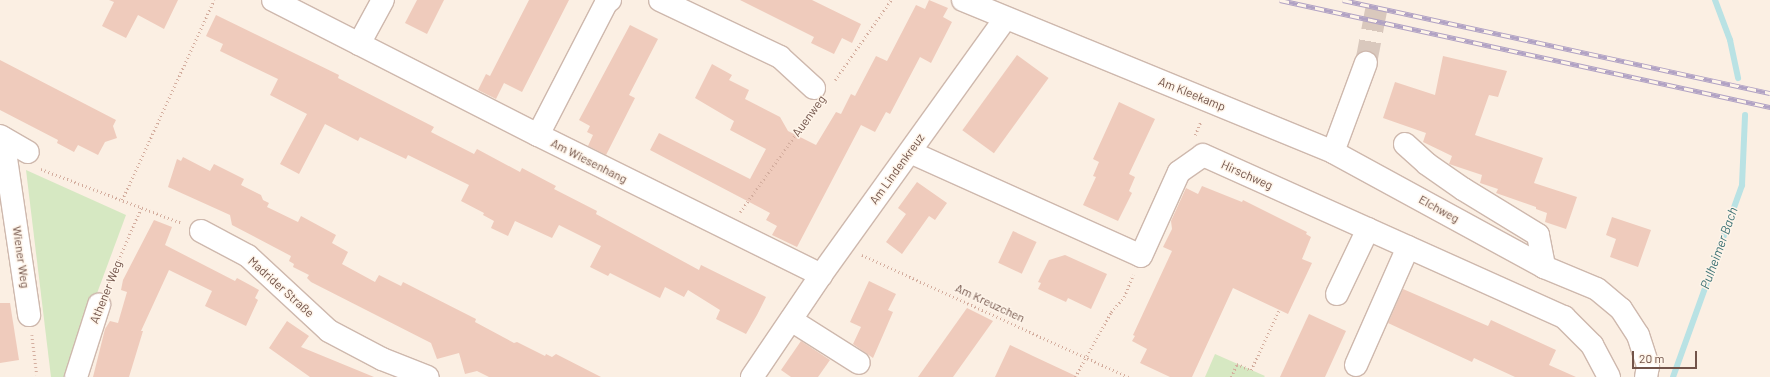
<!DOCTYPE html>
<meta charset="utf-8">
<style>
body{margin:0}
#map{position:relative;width:1770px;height:377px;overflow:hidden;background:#fbefe3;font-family:Barlow,sans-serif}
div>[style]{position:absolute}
.green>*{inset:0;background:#d6e8c2}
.stream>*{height:6px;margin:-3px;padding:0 3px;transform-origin:3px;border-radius:3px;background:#b9e2e4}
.building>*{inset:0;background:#efcbbc;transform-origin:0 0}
.minor-tunnel>*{height:22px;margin-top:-11px;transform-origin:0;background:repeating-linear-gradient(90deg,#d9c8bd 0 22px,transparent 0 33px)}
.path>*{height:2.5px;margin-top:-1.25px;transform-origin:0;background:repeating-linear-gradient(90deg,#d4ae9f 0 1px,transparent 0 4px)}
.roads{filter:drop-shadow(1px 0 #ceb8ad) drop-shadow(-1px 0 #ceb8ad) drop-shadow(0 1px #ceb8ad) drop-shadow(0 -1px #ceb8ad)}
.minor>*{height:22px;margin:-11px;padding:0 11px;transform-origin:11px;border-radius:11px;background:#fff}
.rail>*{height:4.5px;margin-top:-2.25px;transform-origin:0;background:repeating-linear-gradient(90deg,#fef4e9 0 9px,#b1a2c4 0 18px);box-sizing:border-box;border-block:1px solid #b1a2c4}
span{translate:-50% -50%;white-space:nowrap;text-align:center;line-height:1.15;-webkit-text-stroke:3px #fef4e9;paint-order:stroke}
.street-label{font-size:12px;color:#72544a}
.water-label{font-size:13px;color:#3f7477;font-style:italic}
.scale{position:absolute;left:1632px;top:351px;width:65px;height:18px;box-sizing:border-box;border:2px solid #72544a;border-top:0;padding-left:5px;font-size:12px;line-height:14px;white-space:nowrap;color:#72544a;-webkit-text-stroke:3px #fef4e9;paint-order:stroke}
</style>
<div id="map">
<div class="green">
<div style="clip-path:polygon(26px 170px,126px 215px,66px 377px,51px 377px)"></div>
<div style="clip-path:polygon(1215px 354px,1265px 376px,1264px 377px,1205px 377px)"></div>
</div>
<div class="stream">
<div style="left:1715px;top:0;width:43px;rotate:69.4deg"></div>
<div style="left:1730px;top:40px;width:39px;rotate:78deg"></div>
<div style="left:1673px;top:377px;width:204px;rotate:-70.2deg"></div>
<div style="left:1742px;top:185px;width:70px;rotate:-87.5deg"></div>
</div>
<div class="building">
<div style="clip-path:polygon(109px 0,178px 0,164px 29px,138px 15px,126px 38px,102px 26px,114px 2px)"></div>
<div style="clip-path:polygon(417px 0,444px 0,427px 34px,405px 23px)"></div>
<div style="clip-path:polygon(529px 0,569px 0,522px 92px,504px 83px,496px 99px,478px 90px,486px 74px,490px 76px)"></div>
<div style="clip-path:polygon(740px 0,812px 0,861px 24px,852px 43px,842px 38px,834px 54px,811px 43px,814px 37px)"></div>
<div style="clip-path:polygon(929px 0,948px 8px,943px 17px,952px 22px,931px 63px,920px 57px,890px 114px,886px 112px,875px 132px,861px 125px,797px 247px,772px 235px,777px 226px,766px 220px,770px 213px,650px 150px,659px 133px,750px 179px,766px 149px,730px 130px,734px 121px,695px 98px,712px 64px,732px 75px,729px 80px,749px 90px,745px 99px,780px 117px,788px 131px,816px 145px,836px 112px,841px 114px,851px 94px,855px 96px,876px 56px,887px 61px,916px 5px,925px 9px)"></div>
<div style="clip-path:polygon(216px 15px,339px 75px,338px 78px,434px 127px,431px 132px,474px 154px,477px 149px,520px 172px,522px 168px,556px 186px,554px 189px,597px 211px,596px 214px,699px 270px,701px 265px,766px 297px,757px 315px,746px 334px,716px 319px,720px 310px,688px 290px,684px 297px,665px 287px,660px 298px,610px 273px,608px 276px,590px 267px,601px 246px,559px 225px,552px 238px,515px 221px,508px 236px,491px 228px,494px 221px,483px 215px,484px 213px,461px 201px,469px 185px,408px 155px,406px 159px,360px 137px,358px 141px,325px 124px,299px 174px,280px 164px,307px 114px,270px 95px,278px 79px,220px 51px,223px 44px,206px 36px)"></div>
<div style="clip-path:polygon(630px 25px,658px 39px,629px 95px,635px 98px,606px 155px,588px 146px,593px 135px,587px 132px,590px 126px,579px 120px)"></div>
<div style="left:1017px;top:55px;width:39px;height:93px;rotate:36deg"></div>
<div style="clip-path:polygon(1443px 56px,1507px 71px,1498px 97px,1489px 95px,1475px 135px,1543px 158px,1534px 183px,1577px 197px,1566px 229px,1545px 222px,1547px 213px,1536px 209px,1536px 207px,1496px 193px,1498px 189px,1480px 183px,1482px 175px,1449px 164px,1452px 156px,1423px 142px,1426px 133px,1383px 118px,1395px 82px,1435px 95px)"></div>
<div style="clip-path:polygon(0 60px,116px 120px,113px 126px,117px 138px,105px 142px,98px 155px,78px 145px,74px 152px,57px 143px,58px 140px,0 110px)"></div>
<div style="clip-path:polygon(1119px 102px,1155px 119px,1129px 174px,1135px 177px,1129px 191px,1132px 193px,1118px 221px,1083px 205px,1096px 177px,1093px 176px,1099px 162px,1093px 159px)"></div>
<div style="clip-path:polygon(183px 157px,210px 171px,214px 164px,244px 179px,241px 185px,261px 195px,263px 200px,269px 203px,267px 207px,298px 222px,301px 216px,336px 235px,332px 243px,348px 252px,342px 264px,375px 282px,379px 275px,401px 286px,403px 282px,476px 319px,475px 322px,514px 343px,517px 342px,545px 356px,546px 354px,552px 357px,556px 354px,601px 377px,489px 377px,477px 371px,465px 374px,459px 353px,437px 359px,431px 343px,311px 282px,307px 278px,309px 275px,293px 267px,294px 264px,289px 261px,291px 256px,232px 225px,230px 215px,168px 187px,177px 159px,181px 161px)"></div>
<div style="clip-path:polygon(917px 182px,947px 203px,935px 220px,929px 216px,902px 254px,886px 242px,906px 214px,898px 208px)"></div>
<div style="clip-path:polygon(1202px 186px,1242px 202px,1243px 200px,1307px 232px,1306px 234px,1311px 237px,1302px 259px,1312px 263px,1288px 314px,1233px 288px,1192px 377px,1170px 377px,1140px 363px,1147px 349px,1132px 341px,1135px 336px,1133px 335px,1172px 251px,1163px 247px,1172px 229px,1171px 221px,1186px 188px,1198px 194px)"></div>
<div style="clip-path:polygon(1612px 217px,1651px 230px,1638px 267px,1610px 257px,1616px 239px,1606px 235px)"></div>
<div style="clip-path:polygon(154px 220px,172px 227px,165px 245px,235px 281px,237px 278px,259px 290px,255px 298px,258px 300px,246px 326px,205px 306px,212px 291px,169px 270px,141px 331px,143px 331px,129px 377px,93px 377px,105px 329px,110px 321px,118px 323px,127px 292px,121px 290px,123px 280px)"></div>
<div style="left:1013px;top:231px;width:26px;height:35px;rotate:25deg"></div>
<div style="clip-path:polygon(1065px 255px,1107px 274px,1091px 309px,1068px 298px,1066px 302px,1038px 289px,1041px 283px,1038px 282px,1049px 260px)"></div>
<div style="clip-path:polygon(869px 281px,896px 294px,888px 310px,893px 312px,873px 358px,853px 344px,861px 327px,850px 322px)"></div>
<div style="clip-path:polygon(1403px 289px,1488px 326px,1491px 320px,1556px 350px,1549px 365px,1576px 377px,1515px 377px,1474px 358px,1472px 362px,1388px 323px)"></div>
<div style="clip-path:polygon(0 303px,10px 303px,19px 360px,0 363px)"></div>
<div style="clip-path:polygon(967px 308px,993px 321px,953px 377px,918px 377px)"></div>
<div style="clip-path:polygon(1309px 314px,1346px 331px,1325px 377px,1280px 377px)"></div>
<div style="clip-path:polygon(287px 321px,309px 336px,301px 347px,374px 377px,310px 377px,269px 348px)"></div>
<div style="clip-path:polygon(801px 341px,830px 360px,818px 377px,791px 377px,781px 370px)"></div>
<div style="clip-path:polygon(1010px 345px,1033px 356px,1078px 377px,995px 377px)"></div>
</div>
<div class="minor-tunnel">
<div style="left:1366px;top:63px;width:64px;rotate:-79.2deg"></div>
</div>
<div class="path">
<div style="left:835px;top:80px;width:98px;rotate:-55deg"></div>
<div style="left:1195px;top:135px;width:15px;rotate:-67deg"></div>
<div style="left:41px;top:169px;width:151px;rotate:21deg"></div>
<div style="left:122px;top:200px;width:220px;rotate:-65.3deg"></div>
<div style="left:740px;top:212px;width:127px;rotate:-54.3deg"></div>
<div style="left:862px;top:255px;width:294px;rotate:24.6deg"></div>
<div style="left:107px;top:286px;width:85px;rotate:-66.4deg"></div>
<div style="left:32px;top:335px;width:40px;rotate:82.9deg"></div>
<div style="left:1075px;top:377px;width:74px;rotate:-61deg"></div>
<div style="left:1111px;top:312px;width:20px;rotate:-49deg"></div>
<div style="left:1124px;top:297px;width:24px;rotate:-68deg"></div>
<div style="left:1231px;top:377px;width:14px;rotate:-65deg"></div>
<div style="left:1237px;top:364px;width:15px;rotate:23deg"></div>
<div style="left:1251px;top:370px;width:66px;rotate:-65deg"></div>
</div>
<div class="roads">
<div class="minor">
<div style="left:273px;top:0;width:297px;rotate:27deg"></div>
<div style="left:538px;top:135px;width:316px;rotate:26.3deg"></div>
<div style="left:660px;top:0;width:133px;rotate:25.4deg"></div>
<div style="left:780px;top:57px;width:46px;rotate:42.4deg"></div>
<div style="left:963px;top:0;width:400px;rotate:22.3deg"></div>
<div style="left:1333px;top:152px;width:240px;rotate:28.6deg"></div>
<div style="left:1544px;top:267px;width:57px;rotate:22.5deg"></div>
<div style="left:1597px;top:289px;width:31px;rotate:40deg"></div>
<div style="left:1621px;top:309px;width:31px;rotate:57deg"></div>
<div style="left:1638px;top:335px;width:33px;rotate:72deg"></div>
<div style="left:1648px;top:366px;width:11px;rotate:100deg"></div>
<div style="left:359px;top:44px;width:50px;rotate:-61.4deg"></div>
<div style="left:538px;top:135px;width:148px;rotate:-62.7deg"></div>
<div style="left:606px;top:3px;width:5px;rotate:-37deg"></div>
<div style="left:0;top:136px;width:32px;rotate:30deg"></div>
<div style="left:3px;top:138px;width:179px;rotate:81.6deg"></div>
<div style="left:1405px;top:144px;width:30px;rotate:42deg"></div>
<div style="left:1427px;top:164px;width:44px;rotate:34.8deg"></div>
<div style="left:1463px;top:189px;width:88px;rotate:31.5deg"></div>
<div style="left:1538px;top:235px;width:33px;rotate:79deg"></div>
<div style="left:910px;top:152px;width:253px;rotate:24.2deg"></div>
<div style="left:1141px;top:256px;width:92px;rotate:-65.7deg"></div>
<div style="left:1179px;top:172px;width:29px;rotate:-35deg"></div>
<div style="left:1203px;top:155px;width:396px;rotate:24.2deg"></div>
<div style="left:1564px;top:317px;width:40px;rotate:45deg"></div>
<div style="left:1592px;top:345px;width:36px;rotate:62deg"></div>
<div style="left:1333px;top:152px;width:95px;rotate:-69.7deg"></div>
<div style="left:201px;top:231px;width:53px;rotate:28deg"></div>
<div style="left:248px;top:256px;width:110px;rotate:42.8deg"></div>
<div style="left:329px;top:331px;width:60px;rotate:27.8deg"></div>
<div style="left:382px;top:359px;width:49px;rotate:21.4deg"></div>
<div style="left:1337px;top:294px;width:72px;rotate:-64.5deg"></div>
<div style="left:791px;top:320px;width:80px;rotate:32.3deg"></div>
<div style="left:1356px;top:365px;width:129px;rotate:-66.2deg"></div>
<div style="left:76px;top:377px;width:76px;rotate:-72.3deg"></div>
<div style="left:752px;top:377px;width:123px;rotate:-55.9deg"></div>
<div style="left:821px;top:275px;width:315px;rotate:-54.3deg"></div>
</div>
</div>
<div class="rail">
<div style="left:1280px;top:0;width:502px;rotate:12.32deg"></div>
<div style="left:1343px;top:0;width:437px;rotate:12.3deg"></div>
</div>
<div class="street-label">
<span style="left:1192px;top:94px;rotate:22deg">Am Kleekamp</span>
<span style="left:809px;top:116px;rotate:-54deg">Auenweg</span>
<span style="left:589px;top:161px;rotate:27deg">Am Wiesenhang</span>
<span style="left:897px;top:169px;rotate:-54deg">Am Lindenkreuz</span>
<span style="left:1247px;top:175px;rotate:24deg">Hirschweg</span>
<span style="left:1439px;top:209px;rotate:29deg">Elchweg</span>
<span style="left:21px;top:257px;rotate:82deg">Wiener Weg</span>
<span style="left:281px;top:287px;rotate:42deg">Madrider Straße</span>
<span style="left:106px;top:292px;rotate:-68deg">Athener Weg</span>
<span style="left:990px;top:303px;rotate:25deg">Am Kreuzchen</span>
</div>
<div class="water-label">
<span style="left:1719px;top:248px;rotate:-70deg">Pulheimer Bach</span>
</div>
<div class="scale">20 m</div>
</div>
